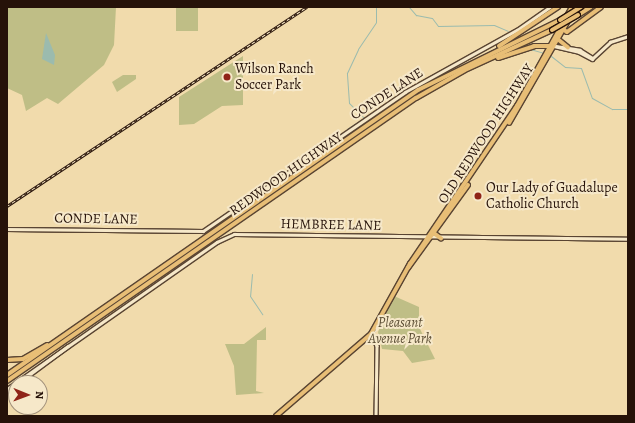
<!DOCTYPE html>
<style>
body{margin:0}
#map{position:relative;width:635px;height:423px;overflow:hidden;background:#f1dbac;font-family:Alegreya,serif}
div>[style]{position:absolute}
.green>*{inset:0;background:#bfbe86;transform-origin:0 0}
.water>*{inset:0;background:#9bbbae}
.stream>*{height:1px;margin:-0.5px;padding:0 0.5px;transform-origin:0.5px;border-radius:0.5px;background:#9bbbae}
.roads{filter:drop-shadow(1px 0 #594432) drop-shadow(-1px 0 #594432) drop-shadow(0 1px #594432) drop-shadow(0 -1px #594432)}
.minor>*{height:2.5px;margin:-1.25px;padding:0 1.25px;transform-origin:1.25px;border-radius:1.25px;background:#f6e8c9}
.major>*{height:3.5px;margin:-1.75px;padding:0 1.75px;transform-origin:1.75px;border-radius:1.75px;background:#e8be76}
.highway>*{height:4px;margin:-2px;padding:0 2px;transform-origin:2px;border-radius:2px;background:#e8be76}
.rail>*{height:2.5px;margin-top:-1.25px;transform-origin:0;background:repeating-linear-gradient(90deg,#f6e8c9 0 3px,#261209 0 6px);box-sizing:border-box;border-block:1px solid #261209}
.bridges{filter:drop-shadow(1px 0 #261209) drop-shadow(-1px 0 #261209) drop-shadow(0 1px #261209) drop-shadow(0 -1px #261209)}
.highway-bridge>*{height:4px;margin:-2px;padding:0 2px;transform-origin:2px;border-radius:2px;background:#e8be76}
.dots>*{width:11px;height:11px;translate:-50% -50%;box-sizing:border-box;border:2px solid #f6e8c9;border-radius:50%}
span{translate:-50% -50%;white-space:nowrap;text-align:center;line-height:1.15;-webkit-text-stroke:4px #f6e8c9;paint-order:stroke}
.poi-label{font-size:14px;color:#261209}
.left{translate:0 -50%;text-align:left}
.street-label{font-size:14px;color:#261209}
.park-label{font-size:14px;color:#5c4e35;font-style:italic}
.frame{position:absolute;inset:0;border:8px solid #261209;pointer-events:none}
.north{position:absolute;left:8px;top:375px;width:40px;height:40px;box-sizing:border-box;background:#f6e8c9;border:1px solid #a3927c;border-radius:50%;rotate:91deg;font-size:11px;font-weight:700;line-height:16px;text-align:center;color:#261209}
.north::after{content:'';display:block;margin:auto;width:14px;height:18px;background:#8f2418;clip-path:polygon(50% 0,100% 100%,50% 72%,0 100%)}
</style>
<div id="map">
<div class="green">
<div style="clip-path:polygon(7px 7px,116px 7px,114px 45px,104px 65px,58px 104px,47px 98px,26px 111px,22px 95px,7px 88px)"></div>
<div style="left:176px;top:7px;width:22px;height:24px"></div>
<div style="clip-path:polygon(243px 56px,243px 105px,222px 106px,194px 124px,179px 125px,179px 97px)"></div>
<div style="clip-path:polygon(123px 75px,136px 75px,136px 79px,117px 92px,112px 82px)"></div>
<div style="clip-path:polygon(394px 296px,419px 307px,419px 327px,435px 359px,412px 363px,403px 351px,382px 349px,378px 332px)"></div>
<div style="clip-path:polygon(266px 327px,266px 340px,257px 340px,256px 391px,264px 393px,236px 395px,234px 366px,225px 344px,244px 344px)"></div>
</div>
<div class="water">
<div style="clip-path:polygon(46px 33px,55px 55px,54px 65px,42px 59px)"></div>
</div>
<div class="stream">
<div style="left:409px;top:7px;width:11px;rotate:49deg"></div>
<div style="left:416px;top:15px;width:16px;rotate:11deg"></div>
<div style="left:432px;top:18px;width:10px;rotate:53deg"></div>
<div style="left:438px;top:26px;width:56px;rotate:-1deg"></div>
<div style="left:494px;top:25px;width:15px;rotate:23deg"></div>
<div style="left:530px;top:49px;width:15px;rotate:16deg"></div>
<div style="left:551px;top:56px;width:18px;rotate:38deg"></div>
<div style="left:565px;top:67px;width:16px;rotate:4deg"></div>
<div style="left:581px;top:68px;width:32px;rotate:70deg"></div>
<div style="left:592px;top:98px;width:23px;rotate:29deg"></div>
<div style="left:612px;top:109px;width:16px"></div>
<div style="left:347px;top:129px;width:20px;rotate:-33deg"></div>
<div style="left:364px;top:118px;width:21px;rotate:-135deg"></div>
<div style="left:349px;top:103px;width:30px;rotate:-94deg"></div>
<div style="left:347px;top:73px;width:26px;rotate:-65deg"></div>
<div style="left:358px;top:49px;width:32px;rotate:-56deg"></div>
<div style="left:376px;top:22px;width:15px;rotate:-90deg"></div>
<div style="left:252px;top:274px;width:22px;rotate:95deg"></div>
<div style="left:250px;top:296px;width:22px;rotate:56deg"></div>
</div>
<div class="roads">
<div class="minor">
<div style="left:554px;top:46px;width:26px;rotate:13deg"></div>
<div style="left:579px;top:52px;width:15px;rotate:28deg"></div>
<div style="left:592px;top:59px;width:25px;rotate:-43deg"></div>
<div style="left:610px;top:42px;width:19px;rotate:-18deg"></div>
<div style="left:556px;top:46px;width:24px;rotate:9deg"></div>
<div style="left:580px;top:50px;width:15px;rotate:32deg"></div>
<div style="left:7px;top:229px;width:196px;rotate:0.6deg"></div>
<div style="left:203px;top:231px;width:245px;rotate:-34.5deg"></div>
<div style="left:405px;top:92px;width:128px;rotate:-29deg"></div>
<div style="left:517px;top:30px;width:40px;rotate:-34.9deg"></div>
<div style="left:371px;top:334px;width:13px;rotate:63deg"></div>
<div style="left:377px;top:346px;width:70px;rotate:90.8deg"></div>
<div style="left:18px;top:383px;width:62px;rotate:-36.5deg"></div>
<div style="left:7px;top:389px;width:256px;rotate:-35deg"></div>
<div style="left:217px;top:242px;width:19px;rotate:-25deg"></div>
<div style="left:234px;top:234px;width:394px;rotate:0.7deg"></div>
<div style="left:7px;top:391px;width:11px;rotate:-38deg"></div>
</div>
<div class="major">
<div style="left:558px;top:39px;width:13px;rotate:39deg"></div>
<div style="left:509px;top:123px;width:134px;rotate:-60deg"></div>
<div style="left:434px;top:233px;width:9px;rotate:36deg"></div>
<div style="left:408px;top:268px;width:102px;rotate:-54.1deg"></div>
<div style="left:276px;top:416px;width:125px;rotate:-40.8deg"></div>
<div style="left:371px;top:334px;width:80px;rotate:-60.9deg"></div>
<div style="left:410px;top:264px;width:191px;rotate:-55.9deg"></div>
<div style="left:517px;top:106px;width:113px;rotate:-60.9deg"></div>
</div>
<div class="highway">
<div style="left:578px;top:15px;width:15px;rotate:-32deg"></div>
<div style="left:561px;top:28px;width:7px;rotate:34deg"></div>
<div style="left:567px;top:32px;width:42px;rotate:-36.3deg"></div>
<div style="left:499px;top:46px;width:71px;rotate:-33.5deg"></div>
<div style="left:498px;top:58px;width:38px;rotate:-18deg"></div>
<div style="left:534px;top:46px;width:17px"></div>
<div style="left:7px;top:360px;width:16px;rotate:-4deg"></div>
<div style="left:23px;top:359px;width:28px;rotate:-30deg"></div>
<div style="left:7px;top:375px;width:500px;rotate:-34.74deg"></div>
<div style="left:418px;top:90px;width:158px;rotate:-26.2deg"></div>
<div style="left:7px;top:381px;width:497px;rotate:-34.7deg"></div>
<div style="left:416px;top:98px;width:56px;rotate:-29.7deg"></div>
<div style="left:465px;top:70px;width:96px;rotate:-24.7deg"></div>
</div>
</div>
<div class="rail">
<div style="left:7px;top:206px;width:360px;rotate:-33.6deg"></div>
</div>
<div class="bridges">
<div class="highway-bridge">
<div style="left:560px;top:20px;width:25px;rotate:-32deg"></div>
<div style="left:552px;top:30px;width:30px;rotate:-30deg"></div>
</div>
</div>
<div class="dots">
<div style="left:227px;top:77px;background:#8f2418"></div>
<div style="left:478px;top:196px;background:#8f2418"></div>
</div>
<div class="poi-label">
<span class="left" style="left:235px;top:77px">Wilson Ranch<br>Soccer Park</span>
<span class="left" style="left:486px;top:196px">Our Lady of Guadalupe<br>Catholic Church</span>
</div>
<div class="street-label">
<span style="left:387px;top:94px;rotate:-33deg">CONDE LANE</span>
<span style="left:486px;top:134px;rotate:-57deg">OLD REDWOOD HIGHWAY</span>
<span style="left:286px;top:174px;rotate:-35deg">REDWOOD HIGHWAY</span>
<span style="left:96px;top:219px;rotate:1deg">CONDE LANE</span>
<span style="left:331px;top:225px;rotate:1deg">HEMBREE LANE</span>
</div>
<div class="park-label">
<span style="left:400px;top:331px">Pleasant<br>Avenue Park</span>
</div>
<div class="frame"></div>
<div class="north">N</div>
</div>
